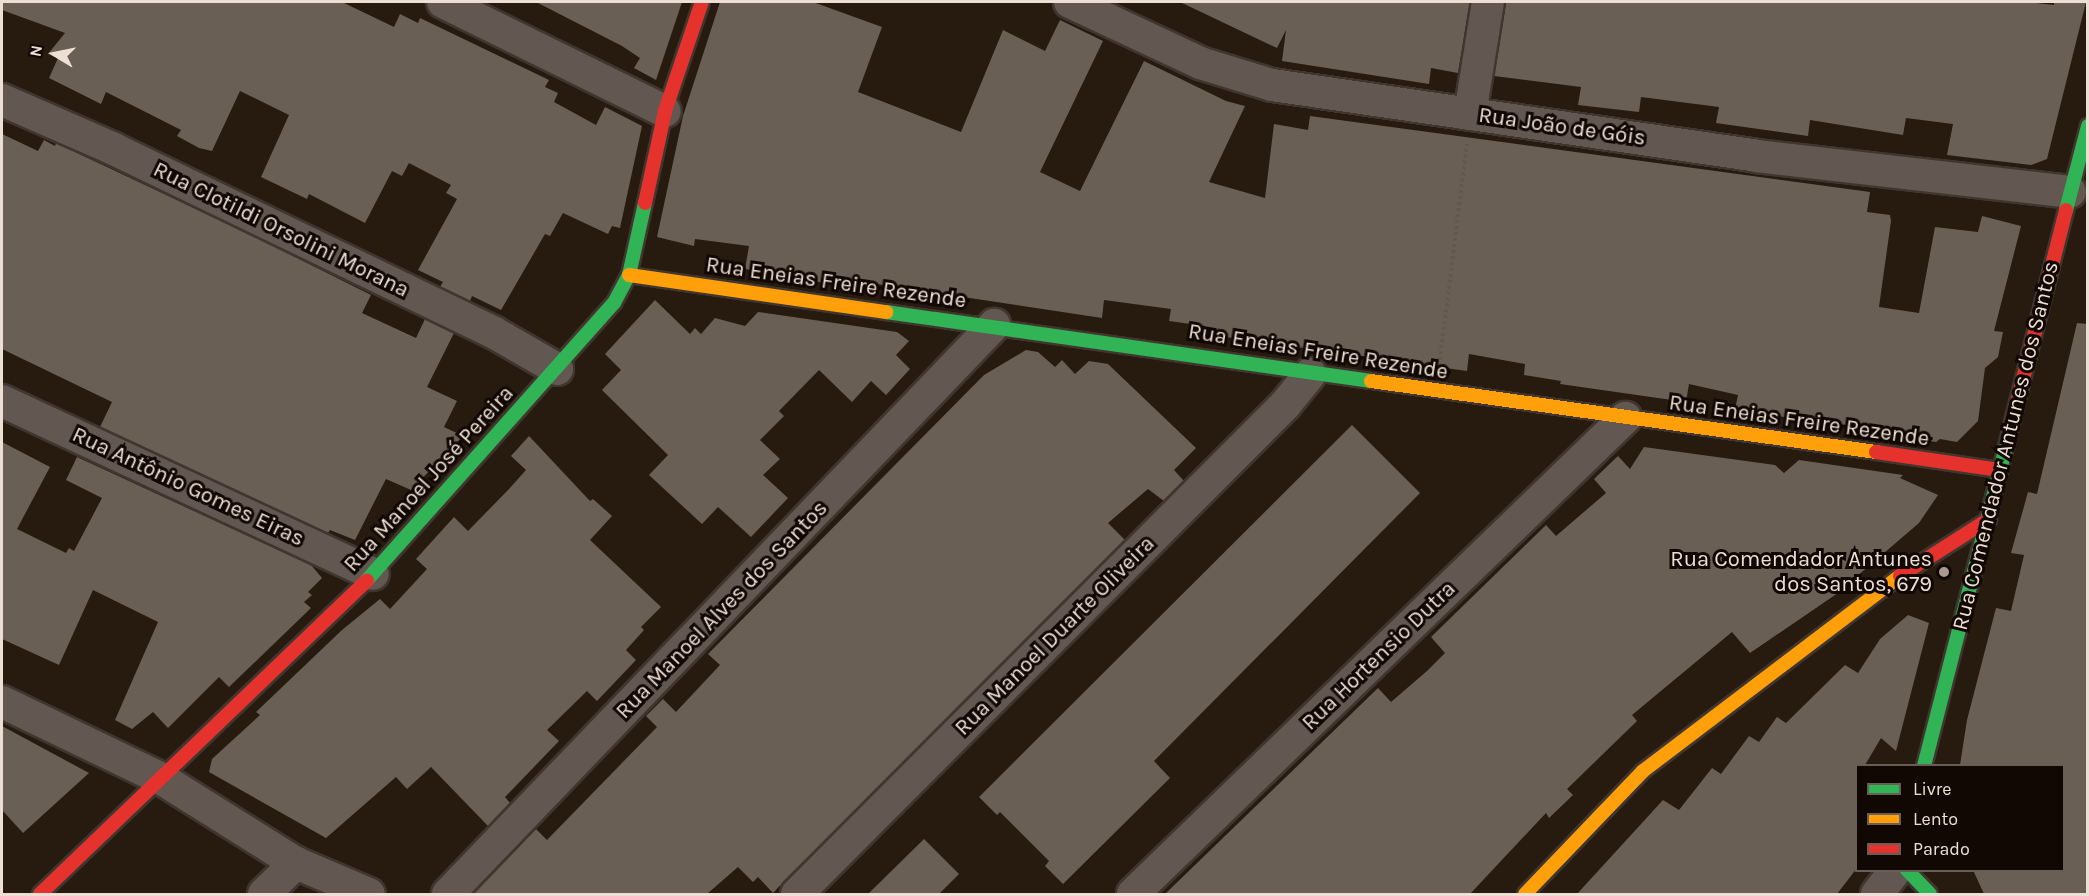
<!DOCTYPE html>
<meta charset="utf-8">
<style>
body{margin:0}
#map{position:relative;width:2089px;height:896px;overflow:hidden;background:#271b10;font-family:Karla,sans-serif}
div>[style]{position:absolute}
.building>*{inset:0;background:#6a5f55}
.path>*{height:4px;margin-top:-2px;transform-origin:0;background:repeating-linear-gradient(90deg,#615851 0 3px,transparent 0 6px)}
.roads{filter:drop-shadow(2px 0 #40362f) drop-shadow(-2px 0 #40362f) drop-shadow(0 2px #40362f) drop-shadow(0 -2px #40362f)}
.street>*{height:32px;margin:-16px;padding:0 16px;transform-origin:16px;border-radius:16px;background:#625851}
.fast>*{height:14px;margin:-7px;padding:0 7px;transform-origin:7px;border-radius:7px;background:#30b455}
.slow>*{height:14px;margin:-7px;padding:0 7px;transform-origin:7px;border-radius:7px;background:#ff9f0a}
.jam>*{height:14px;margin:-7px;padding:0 7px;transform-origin:7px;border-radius:7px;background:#e5322d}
.dots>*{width:16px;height:16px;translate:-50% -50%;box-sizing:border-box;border:3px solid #110803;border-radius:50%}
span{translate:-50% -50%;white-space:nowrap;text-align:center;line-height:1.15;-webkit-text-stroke:6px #110803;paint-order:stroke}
.street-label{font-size:22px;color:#eedfd4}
.poi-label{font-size:22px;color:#eedfd4}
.right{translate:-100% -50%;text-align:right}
.frame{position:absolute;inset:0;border:3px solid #eedfd4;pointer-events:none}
.legend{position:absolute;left:1855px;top:764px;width:210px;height:108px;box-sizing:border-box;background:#110803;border:2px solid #695e57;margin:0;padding:8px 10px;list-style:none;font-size:18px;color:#eedfd4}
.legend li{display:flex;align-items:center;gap:12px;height:30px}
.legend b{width:30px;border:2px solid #695e57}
.north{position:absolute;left:24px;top:24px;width:60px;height:60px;-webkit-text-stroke:4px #110803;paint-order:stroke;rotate:280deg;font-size:16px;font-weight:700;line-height:24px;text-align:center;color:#eedfd4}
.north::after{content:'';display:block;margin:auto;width:21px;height:27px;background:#eedfd4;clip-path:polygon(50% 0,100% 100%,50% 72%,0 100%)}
</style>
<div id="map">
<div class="building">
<div style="clip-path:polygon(2px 2px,342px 2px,394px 27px,400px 14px,418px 23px,420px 18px,549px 80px,545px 87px,558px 93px,554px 102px,596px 125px,605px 107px,642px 126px,620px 228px,612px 226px,608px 234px,563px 213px,550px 236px,545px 234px,501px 310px,472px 296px,470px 301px,440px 287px,443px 282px,418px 270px,457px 199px,446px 193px,451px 185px,409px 163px,402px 176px,392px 171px,365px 223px,309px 194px,307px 199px,261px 177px,289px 115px,240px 91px,212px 151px,199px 148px,177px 136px,181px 130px,106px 92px,101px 104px,49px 78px,58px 58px,48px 54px,65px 33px,2px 10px)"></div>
<div style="clip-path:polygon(536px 2px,682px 2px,656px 80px,634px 68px,640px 58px,622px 46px)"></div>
<div style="clip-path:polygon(720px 2px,813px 2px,882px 27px,858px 92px,961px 132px,1003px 30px,1045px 51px,1060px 20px,1103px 41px,1040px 172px,1080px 191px,1144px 61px,1226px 101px,1245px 106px,1209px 182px,1265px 198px,1274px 124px,1308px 130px,1310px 116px,1870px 192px,1867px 212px,1890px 215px,1891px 221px,1879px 307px,1919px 313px,1935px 227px,1978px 232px,1982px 216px,2021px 226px,1994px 331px,2003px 332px,1998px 357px,1985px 368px,1978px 421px,1957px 442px,1940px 439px,1936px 442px,1735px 409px,1738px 395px,1689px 384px,1686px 402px,1560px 384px,1561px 381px,1524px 375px,1525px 364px,1469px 354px,1467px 371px,1204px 334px,1205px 326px,1169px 321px,1171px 309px,1104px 300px,1102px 318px,831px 277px,842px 286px,745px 269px,749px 246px,695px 239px,694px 246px,657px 237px,683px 116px)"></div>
<div style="clip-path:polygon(1180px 2px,1470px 2px,1458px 73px,1431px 68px,1429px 84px,1282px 61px,1286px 30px,1277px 48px)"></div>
<div style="clip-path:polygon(1506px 2px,2028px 2px,2054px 5px,2054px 2px,2086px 2px,2047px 159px,2031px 165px,1947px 155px,1953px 124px,1906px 118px,1903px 135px,1810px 120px,1808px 136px,1716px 123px,1719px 107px,1641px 97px,1639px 112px,1578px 105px,1581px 87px,1494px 76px)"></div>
<div style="clip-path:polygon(2px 134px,38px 151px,44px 140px,55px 146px,56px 143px,249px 234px,371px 295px,362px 313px,416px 338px,425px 319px,454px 333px,427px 387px,457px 401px,444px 427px,463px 436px,411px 490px,386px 479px,355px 540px,330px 530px,328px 533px,100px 427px,112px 402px,2px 349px)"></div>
<div style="clip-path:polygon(655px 300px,690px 334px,695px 328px,701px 334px,715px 318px,745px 326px,758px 312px,897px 332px,909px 341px,896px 355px,910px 369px,886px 395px,871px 381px,852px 402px,819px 370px,779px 411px,784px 416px,760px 440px,780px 459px,763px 475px,788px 498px,751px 537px,718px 507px,702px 524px,649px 475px,668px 455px,602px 390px,621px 370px,605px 354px)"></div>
<div style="clip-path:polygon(2077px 323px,2088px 324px,2088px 894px,1984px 894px,1973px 870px,2064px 870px,2064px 765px,1960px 765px,1967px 720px,1996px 608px,2011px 611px,2024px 555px,2011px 553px,2028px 492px,2037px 494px)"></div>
<div style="clip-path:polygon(1026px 350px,1038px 352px,1055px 367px,1062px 360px,1075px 374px,1089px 361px,1108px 364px,1196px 448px,1174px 470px,1184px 481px,1164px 501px,1148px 489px,1108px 523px,1125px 540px,786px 879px,773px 893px,758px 877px,753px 882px,738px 867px,707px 894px,472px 894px,536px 829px,547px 840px,657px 727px,646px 716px,663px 699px,676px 712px,720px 665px,708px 654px,984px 375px)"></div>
<div style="clip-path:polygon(1352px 425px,1420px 493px,1154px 761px,1170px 778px,1063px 884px,1045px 866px,1049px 861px,1000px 812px,997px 815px,979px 797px)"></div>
<div style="clip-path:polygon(529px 436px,590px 501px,593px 499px,612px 516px,590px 540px,661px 607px,641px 627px,644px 630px,626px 650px,636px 660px,597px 701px,587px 691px,547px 730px,559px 741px,505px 797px,510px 803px,488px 826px,431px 767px,407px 789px,396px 777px,326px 838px,209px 772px,212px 759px,260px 715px,256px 712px,342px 630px,380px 599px,390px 609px,427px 569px,416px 559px,454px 517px,468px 531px,509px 489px,526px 470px,511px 456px)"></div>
<div style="clip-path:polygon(2px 442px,50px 467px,17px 529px,66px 553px,69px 548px,74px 551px,102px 498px,66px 480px,77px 457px,311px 565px,322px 578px,308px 592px,312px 595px,304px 602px,311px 608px,229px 687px,219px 677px,168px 728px,153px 712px,132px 729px,115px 720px,158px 622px,93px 590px,59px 665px,2px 639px)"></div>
<div style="clip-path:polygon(1644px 447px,1775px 465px,1784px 473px,1799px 460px,1903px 475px,1900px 478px,1938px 495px,1919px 523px,1835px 595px,1750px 653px,1732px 632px,1632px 715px,1637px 721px,1567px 789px,1573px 795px,1549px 818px,1546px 813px,1470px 894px,1165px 894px,1378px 688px,1391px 702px,1427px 671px,1445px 653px,1431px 637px,1546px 525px,1556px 536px,1606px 493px,1594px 479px,1618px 456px,1630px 469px)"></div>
<div style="clip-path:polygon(1908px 615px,1929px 623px,1896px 751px,1881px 738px,1865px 765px,1857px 765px,1857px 868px,1837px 894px,1577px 894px,1663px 800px,1679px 810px,1712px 768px,1721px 774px,1749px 736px,1759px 742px,1777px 717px,1786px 723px,1845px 665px,1858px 673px,1880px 639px)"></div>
<div style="clip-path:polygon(2px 726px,89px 773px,23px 833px,2px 810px)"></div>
<div style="clip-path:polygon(924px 839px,959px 874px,939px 894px,868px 894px)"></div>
</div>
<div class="path">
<div style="left:1440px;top:360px;width:218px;rotate:-82.9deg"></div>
</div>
<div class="roads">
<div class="street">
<div style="left:443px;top:2px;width:247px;rotate:26.2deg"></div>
<div style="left:1070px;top:2px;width:144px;rotate:25.1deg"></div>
<div style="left:1200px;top:63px;width:75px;rotate:17deg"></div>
<div style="left:1272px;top:85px;width:489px;rotate:8.3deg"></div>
<div style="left:1756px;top:156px;width:316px;rotate:6.5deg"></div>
<div style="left:2px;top:100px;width:122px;rotate:23.6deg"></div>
<div style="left:114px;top:149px;width:421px;rotate:25.8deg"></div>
<div style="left:493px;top:332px;width:74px;rotate:30deg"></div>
<div style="left:1470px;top:114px;width:113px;rotate:-80.9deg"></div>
<div style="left:2px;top:401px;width:409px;rotate:25deg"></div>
<div style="left:2px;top:702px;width:178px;rotate:25.7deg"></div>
<div style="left:162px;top:779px;width:158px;rotate:32.1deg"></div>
<div style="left:296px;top:863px;width:79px;rotate:23deg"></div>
<div style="left:264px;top:894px;width:45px;rotate:-44.1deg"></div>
<div style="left:448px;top:894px;width:789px;rotate:-46.18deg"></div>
<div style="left:797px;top:894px;width:691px;rotate:-45.06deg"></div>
<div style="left:1285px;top:405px;width:40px;rotate:-51deg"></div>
<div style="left:1133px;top:894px;width:685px;rotate:-44.05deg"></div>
<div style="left:1877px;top:894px;width:31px;rotate:-52deg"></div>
</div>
<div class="fast">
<div style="left:2066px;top:210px;width:87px;rotate:-75.3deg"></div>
<div style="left:886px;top:312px;width:490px;rotate:8.1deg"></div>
<div style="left:367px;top:580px;width:371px;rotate:-48.3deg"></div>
<div style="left:614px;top:303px;width:32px;rotate:-62deg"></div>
<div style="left:629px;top:275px;width:74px;rotate:-77.5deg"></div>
<div style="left:1924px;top:766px;width:347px;rotate:-75.6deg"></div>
<div style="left:1907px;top:870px;width:33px;rotate:46deg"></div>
</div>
<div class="slow">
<div style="left:629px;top:275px;width:260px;rotate:8.2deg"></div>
<div style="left:1371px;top:381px;width:510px;rotate:8deg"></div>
<div style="left:1525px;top:894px;width:170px;rotate:-46.2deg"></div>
<div style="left:1643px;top:771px;width:323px;rotate:-37.2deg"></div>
</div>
<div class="jam">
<div style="left:645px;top:203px;width:94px;rotate:-77.7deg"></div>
<div style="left:665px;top:111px;width:115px;rotate:-71.3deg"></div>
<div style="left:2010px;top:430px;width:227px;rotate:-75.7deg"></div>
<div style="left:1876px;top:452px;width:125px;rotate:8.3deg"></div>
<div style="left:1900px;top:576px;width:106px;rotate:-32.6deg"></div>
<div style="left:40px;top:894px;width:453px;rotate:-43.8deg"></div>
</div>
</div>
<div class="dots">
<div style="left:1944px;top:572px;background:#a89a8f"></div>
</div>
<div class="street-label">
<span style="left:1562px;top:127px;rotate:8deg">Rua João de Góis</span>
<span style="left:281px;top:230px;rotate:26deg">Rua Clotildi Orsolini Morana</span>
<span style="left:836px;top:283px;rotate:8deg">Rua Eneias Freire Rezende</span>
<span style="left:1318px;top:352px;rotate:9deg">Rua Eneias Freire Rezende</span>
<span style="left:1799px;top:421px;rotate:8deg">Rua Eneias Freire Rezende</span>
<span style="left:2006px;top:446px;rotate:-76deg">Rua Comendador Antunes dos Santos</span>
<span style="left:429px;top:479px;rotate:-48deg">Rua Manoel José Pereira</span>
<span style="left:188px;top:487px;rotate:25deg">Rua Antônio Gomes Eiras</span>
<span style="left:722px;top:610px;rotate:-46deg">Rua Manoel Alves dos Santos</span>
<span style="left:1055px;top:636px;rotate:-45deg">Rua Manoel Duarte Oliveira</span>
<span style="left:1379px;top:656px;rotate:-44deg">Rua Hortensio Dutra</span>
</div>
<div class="poi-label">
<span class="right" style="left:1932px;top:572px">Rua Comendador Antunes<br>dos Santos, 679</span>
</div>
<div class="frame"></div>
<ul class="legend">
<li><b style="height:8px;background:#30b455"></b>Livre</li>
<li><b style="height:8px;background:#ff9f0a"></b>Lento</li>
<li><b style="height:8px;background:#e5322d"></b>Parado</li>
</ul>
<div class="north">N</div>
</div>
